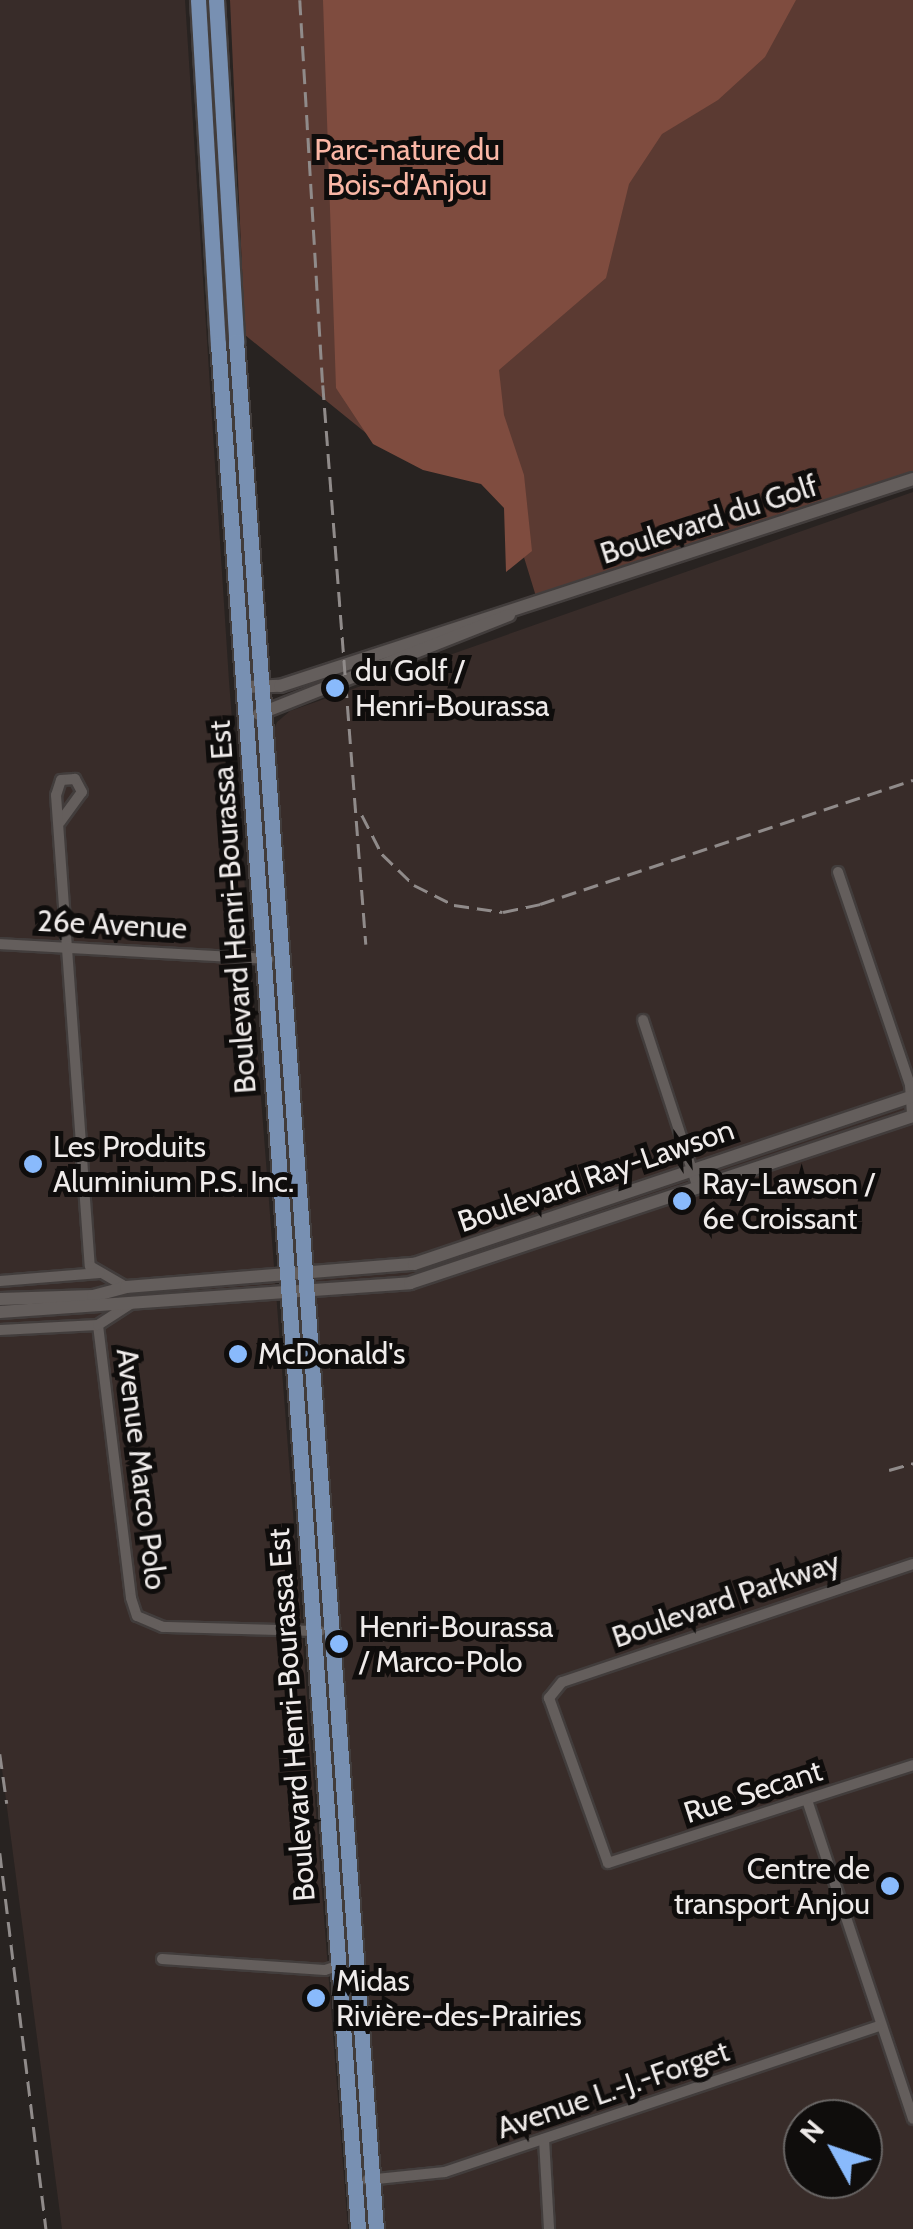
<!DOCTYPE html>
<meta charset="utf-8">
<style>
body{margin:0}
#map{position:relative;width:913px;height:2229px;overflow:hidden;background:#282321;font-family:Cabin,sans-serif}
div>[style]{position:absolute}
.built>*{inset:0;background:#382c29}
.green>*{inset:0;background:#5b3a32}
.forest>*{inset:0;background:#7f4c3f}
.roads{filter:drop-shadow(2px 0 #423d3c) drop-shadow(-2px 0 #423d3c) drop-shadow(0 2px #423d3c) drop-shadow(0 -2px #423d3c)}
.minor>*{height:10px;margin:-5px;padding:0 5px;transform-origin:5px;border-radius:5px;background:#645e5c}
.tertiary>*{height:12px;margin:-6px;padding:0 6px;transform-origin:6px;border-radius:6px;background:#645e5c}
.primary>*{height:15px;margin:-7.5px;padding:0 7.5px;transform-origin:7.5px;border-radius:7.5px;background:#7890b2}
.rail>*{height:2.5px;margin-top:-1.25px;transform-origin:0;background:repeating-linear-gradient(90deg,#908b8a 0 15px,transparent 0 23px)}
.dots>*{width:28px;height:28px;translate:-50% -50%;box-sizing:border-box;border:5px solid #0f0d0c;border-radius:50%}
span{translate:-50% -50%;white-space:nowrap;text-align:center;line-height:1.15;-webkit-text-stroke:10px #0f0d0c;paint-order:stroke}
.park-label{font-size:30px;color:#fab7a6}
.street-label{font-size:30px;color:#efebea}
.poi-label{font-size:30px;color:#efebea}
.left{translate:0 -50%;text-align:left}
.right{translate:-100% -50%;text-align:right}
.north{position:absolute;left:783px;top:2099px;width:100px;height:100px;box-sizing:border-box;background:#0f0d0c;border:2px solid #696665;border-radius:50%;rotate:310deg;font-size:28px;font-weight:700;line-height:40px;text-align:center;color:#efebea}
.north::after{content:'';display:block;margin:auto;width:35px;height:45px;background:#89bafc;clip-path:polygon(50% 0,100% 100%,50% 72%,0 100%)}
</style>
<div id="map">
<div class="built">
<div style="clip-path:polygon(0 0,185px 0,229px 681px,348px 2229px,62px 2229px,0 1754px)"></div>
<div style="clip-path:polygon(evenodd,913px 492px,913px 2229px,386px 2229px,272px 735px,277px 722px,290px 711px,913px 492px,803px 2119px,863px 2119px,863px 2179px,803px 2179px,803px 2119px)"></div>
</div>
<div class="green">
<div style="clip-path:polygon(230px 0,913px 0,913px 478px,538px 603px,488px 440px,382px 446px,245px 335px)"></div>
</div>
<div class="forest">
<div style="clip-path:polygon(323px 0,796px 0,765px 57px,718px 100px,662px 134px,629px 184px,606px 278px,499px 370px,504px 415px,524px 475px,532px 551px,506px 572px,504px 508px,481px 484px,423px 470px,373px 444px,336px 388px)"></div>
</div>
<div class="roads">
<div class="minor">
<div style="left:60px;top:822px;width:37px;rotate:-54deg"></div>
<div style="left:82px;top:792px;width:15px;rotate:-118deg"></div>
<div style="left:75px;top:779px;width:14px;rotate:176deg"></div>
<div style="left:61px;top:780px;width:16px;rotate:108deg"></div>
<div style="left:56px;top:795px;width:472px;rotate:85.9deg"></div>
<div style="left:90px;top:1266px;width:42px;rotate:30.3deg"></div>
<div style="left:838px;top:872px;width:225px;rotate:71.3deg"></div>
<div style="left:910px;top:1085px;width:32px;rotate:86deg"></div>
<div style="left:0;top:944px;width:269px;rotate:3.2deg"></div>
<div style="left:643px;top:1020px;width:177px;rotate:71.9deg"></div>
<div style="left:0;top:1281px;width:100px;rotate:-4.6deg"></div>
<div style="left:98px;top:1325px;width:275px;rotate:83.1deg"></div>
<div style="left:131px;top:1598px;width:19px;rotate:72deg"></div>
<div style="left:137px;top:1616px;width:28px;rotate:23deg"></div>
<div style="left:163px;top:1627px;width:157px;rotate:1.5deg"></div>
<div style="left:0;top:1330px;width:98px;rotate:-2.9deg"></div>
<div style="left:98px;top:1325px;width:40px;rotate:-32.9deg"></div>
<div style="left:913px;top:1564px;width:370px;rotate:161.4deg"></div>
<div style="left:562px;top:1682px;width:21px;rotate:129deg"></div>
<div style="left:549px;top:1698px;width:175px;rotate:70.3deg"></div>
<div style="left:608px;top:1863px;width:320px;rotate:-17.8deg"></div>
<div style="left:807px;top:1800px;width:336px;rotate:71.6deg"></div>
<div style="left:162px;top:1959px;width:163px;rotate:3.9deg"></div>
<div style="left:325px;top:1970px;width:16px;rotate:-18deg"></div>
<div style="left:544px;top:2139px;width:90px;rotate:86.8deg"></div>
<div style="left:367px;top:2180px;width:78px;rotate:-5.9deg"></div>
<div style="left:445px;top:2172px;width:460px;rotate:-18.6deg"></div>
</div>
<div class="tertiary">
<div style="left:245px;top:687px;width:35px;rotate:-2deg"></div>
<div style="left:280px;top:686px;width:666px;rotate:-18.11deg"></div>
<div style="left:259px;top:714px;width:269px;rotate:-21.6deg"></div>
<div style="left:0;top:1299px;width:93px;rotate:-1.8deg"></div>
<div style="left:93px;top:1296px;width:34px;rotate:-15deg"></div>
<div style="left:126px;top:1287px;width:289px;rotate:-4.6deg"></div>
<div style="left:414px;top:1264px;width:527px;rotate:-18.61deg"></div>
<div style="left:0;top:1312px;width:411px;rotate:-4deg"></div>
<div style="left:410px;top:1283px;width:530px;rotate:-18.37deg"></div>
</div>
<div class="primary">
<div style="left:198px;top:0;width:345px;rotate:86.7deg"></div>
<div style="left:218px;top:344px;width:1890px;rotate:85.75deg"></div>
<div style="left:216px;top:0;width:342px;rotate:86.6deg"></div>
<div style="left:236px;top:341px;width:1893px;rotate:85.76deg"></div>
</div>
</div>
<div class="rail">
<div style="left:300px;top:0;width:386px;rotate:86.6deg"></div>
<div style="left:323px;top:385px;width:561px;rotate:85.6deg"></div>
<div style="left:362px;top:815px;width:44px;rotate:62.9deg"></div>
<div style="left:382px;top:854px;width:45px;rotate:44.1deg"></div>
<div style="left:414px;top:885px;width:45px;rotate:26.6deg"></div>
<div style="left:454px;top:905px;width:49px;rotate:8.1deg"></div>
<div style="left:503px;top:912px;width:38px;rotate:-12deg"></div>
<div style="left:540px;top:904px;width:393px;rotate:-18.4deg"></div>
<div style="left:889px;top:1470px;width:25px;rotate:-16deg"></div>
<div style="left:0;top:1754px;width:50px;rotate:82deg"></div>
<div style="left:0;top:1853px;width:379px;rotate:83deg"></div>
</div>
<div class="dots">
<div style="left:335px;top:688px;background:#89bafc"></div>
<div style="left:33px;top:1164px;background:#89bafc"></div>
<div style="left:682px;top:1201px;background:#89bafc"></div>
<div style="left:238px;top:1354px;background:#89bafc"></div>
<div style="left:339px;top:1644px;background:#89bafc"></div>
<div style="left:890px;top:1886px;background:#89bafc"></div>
<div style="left:316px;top:1998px;background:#89bafc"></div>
</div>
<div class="park-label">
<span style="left:407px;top:167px">Parc-nature du<br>Bois-d'Anjou</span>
</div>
<div class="street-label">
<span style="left:709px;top:520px;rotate:-18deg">Boulevard du Golf</span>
<span style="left:233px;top:907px;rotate:-94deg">Boulevard Henri-Bourassa Est</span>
<span style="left:112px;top:925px;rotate:3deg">26e Avenue</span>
<span style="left:596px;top:1176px;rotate:-19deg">Boulevard Ray-Lawson</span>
<span style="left:141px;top:1469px;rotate:83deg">Avenue Marco Polo</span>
<span style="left:726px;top:1600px;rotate:-19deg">Boulevard Parkway</span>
<span style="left:292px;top:1715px;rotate:-94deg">Boulevard Henri-Bourassa Est</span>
<span style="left:753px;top:1792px;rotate:-18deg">Rue Secant</span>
<span style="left:613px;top:2090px;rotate:-19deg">Avenue L.-J.-Forget</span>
</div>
<div class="poi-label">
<span class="left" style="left:355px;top:688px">du Golf /<br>Henri-Bourassa</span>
<span class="left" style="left:53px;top:1164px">Les Produits<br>Aluminium P.S. Inc.</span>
<span class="left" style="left:702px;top:1201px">Ray-Lawson /<br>6e Croissant</span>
<span class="left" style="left:258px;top:1354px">McDonald's</span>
<span class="left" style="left:359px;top:1644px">Henri-Bourassa<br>/ Marco-Polo</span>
<span class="right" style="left:870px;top:1886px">Centre de<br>transport Anjou</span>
<span class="left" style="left:336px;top:1998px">Midas<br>Rivière-des-Prairies</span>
</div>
<div class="north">N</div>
</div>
